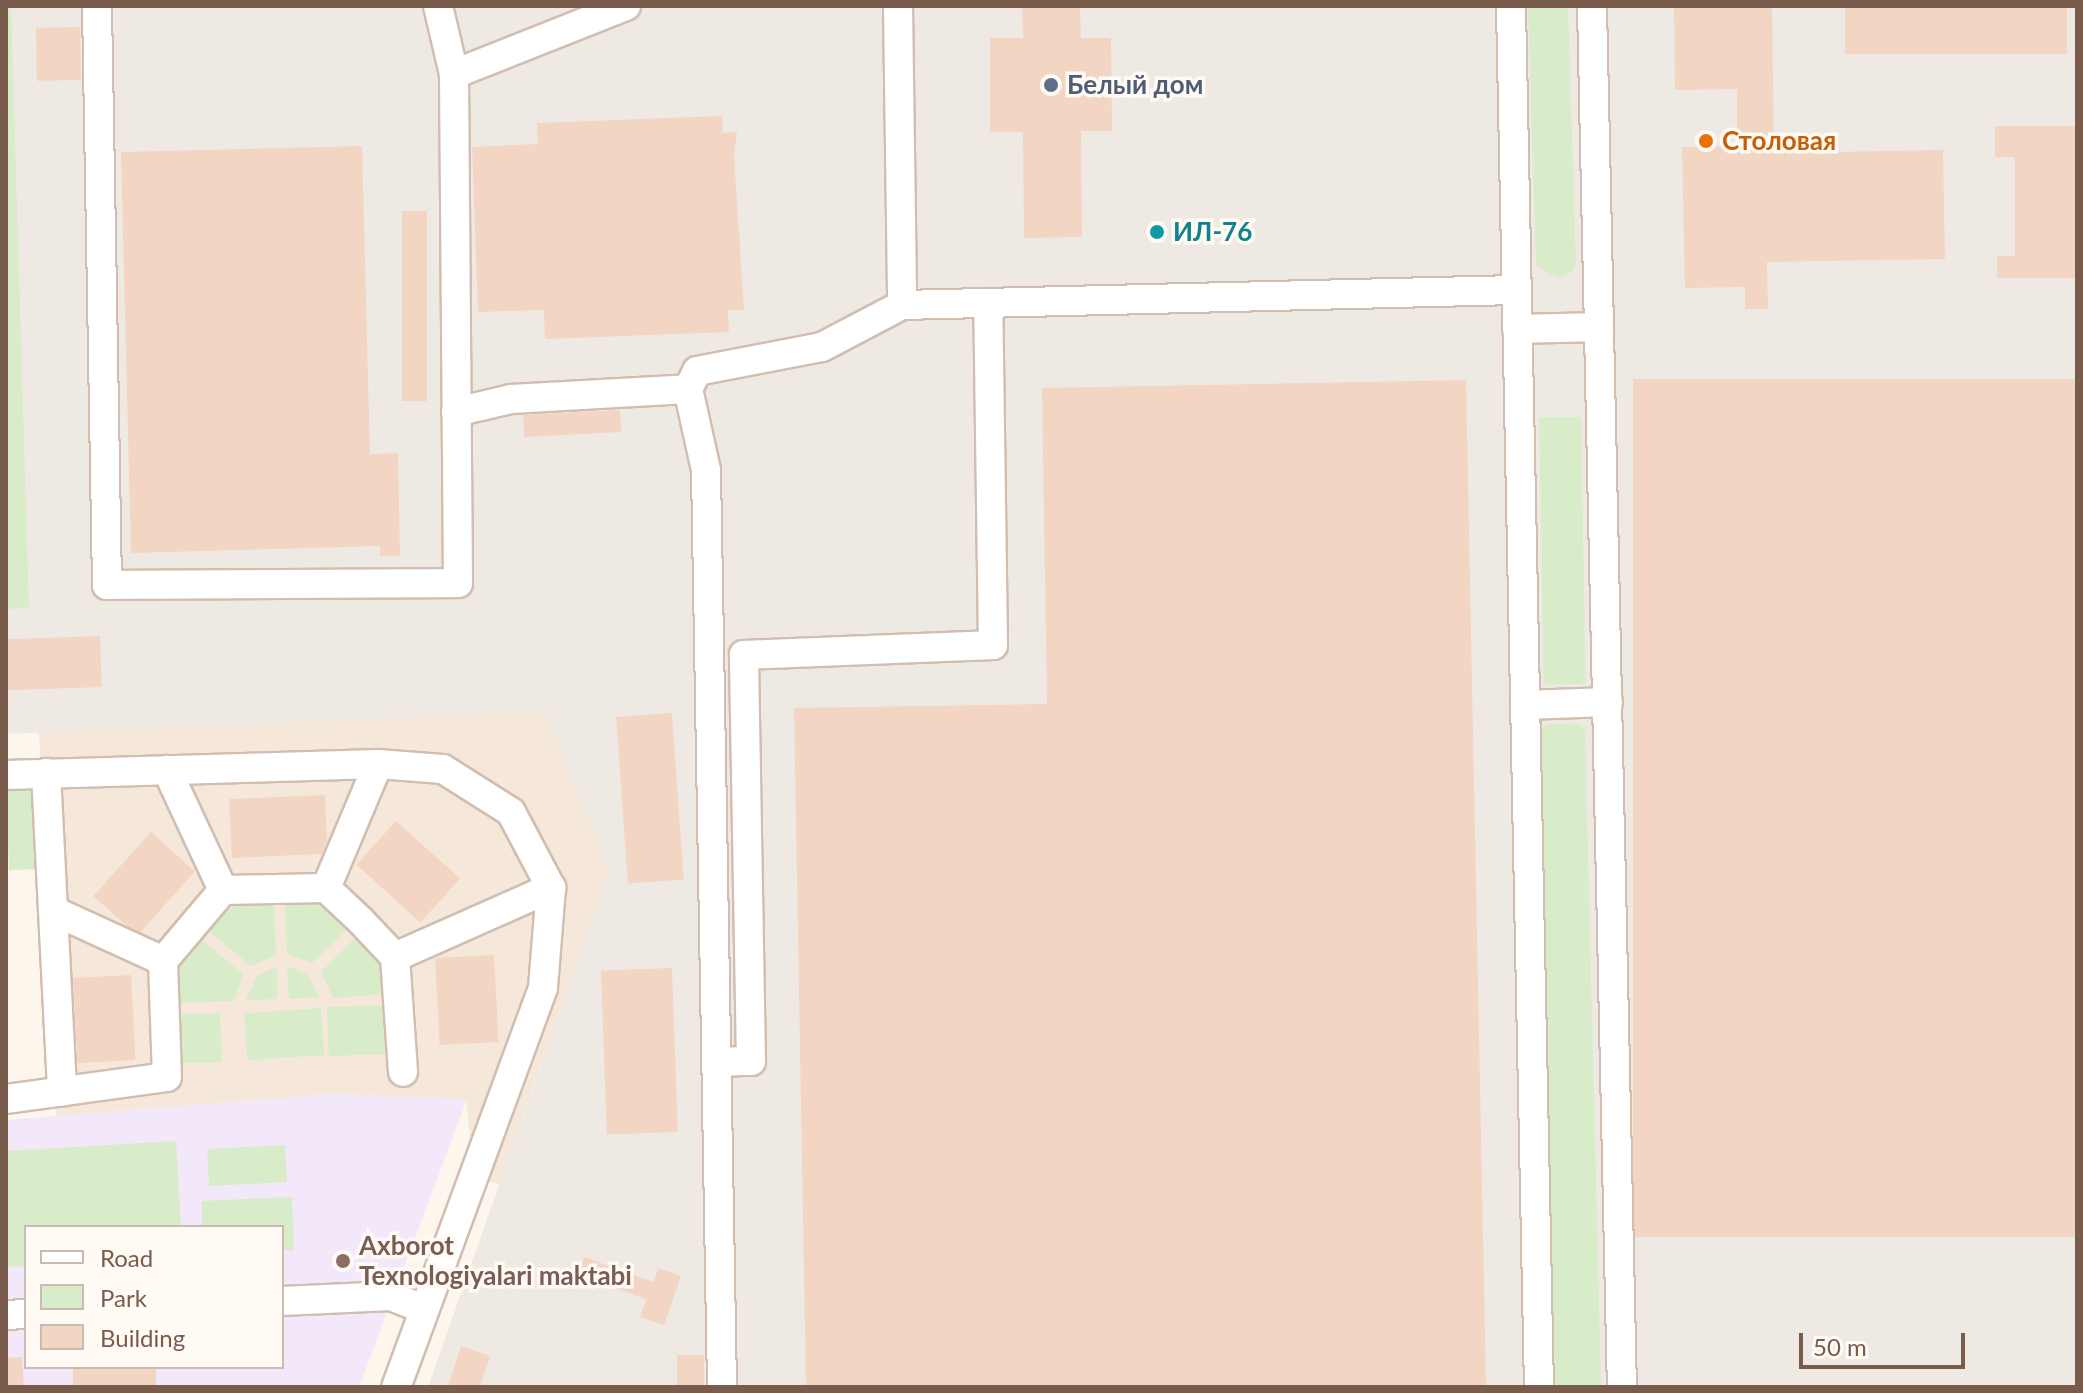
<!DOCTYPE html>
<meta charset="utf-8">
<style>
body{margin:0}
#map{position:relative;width:2083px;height:1393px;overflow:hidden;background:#fdf6ec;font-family:Lato,sans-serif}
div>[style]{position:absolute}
.residential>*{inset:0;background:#f5e8da}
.industrial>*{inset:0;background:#efe9e4}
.education>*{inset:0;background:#f3e8fa}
.green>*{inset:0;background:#d8ecc9;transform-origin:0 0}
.building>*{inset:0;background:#f3d5c3;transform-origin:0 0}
.roads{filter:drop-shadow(2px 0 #d1beb0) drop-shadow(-2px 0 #d1beb0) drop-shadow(0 2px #d1beb0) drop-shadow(0 -2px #d1beb0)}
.minor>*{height:28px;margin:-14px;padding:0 14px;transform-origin:14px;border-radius:14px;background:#fff}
.dots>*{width:22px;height:22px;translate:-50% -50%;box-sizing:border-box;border:4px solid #fffaf3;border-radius:50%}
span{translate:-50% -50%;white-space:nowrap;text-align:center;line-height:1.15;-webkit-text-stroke:7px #fffaf3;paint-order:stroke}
.service-label{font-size:26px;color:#4e5e75;font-weight:700}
.left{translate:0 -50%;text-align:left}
.food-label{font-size:26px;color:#c56008;font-weight:700}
.culture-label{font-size:26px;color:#0d838f;font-weight:700}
.education-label{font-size:26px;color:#785e54;font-weight:700}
.frame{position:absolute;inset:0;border:8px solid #7a5c4d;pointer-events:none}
.legend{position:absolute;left:24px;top:1225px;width:260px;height:144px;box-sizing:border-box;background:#fffaf3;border:2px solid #cabbb1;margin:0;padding:10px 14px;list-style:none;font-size:24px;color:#7a5c4d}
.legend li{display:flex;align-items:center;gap:16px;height:40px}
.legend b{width:40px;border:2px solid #cabbb1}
.scale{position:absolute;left:1799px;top:1333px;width:166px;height:36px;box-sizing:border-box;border:4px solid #7a5c4d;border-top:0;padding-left:10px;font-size:24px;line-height:28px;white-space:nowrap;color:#7a5c4d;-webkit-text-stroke:6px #fffaf3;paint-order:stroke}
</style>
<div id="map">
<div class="residential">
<div style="clip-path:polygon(545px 712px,610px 870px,499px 1184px,474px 1178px,466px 1099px,335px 1094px,56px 1116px,39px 732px)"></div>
</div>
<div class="industrial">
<div style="clip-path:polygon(6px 6px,2077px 6px,2077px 1387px,428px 1387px,610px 870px,545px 712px,6px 734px)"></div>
</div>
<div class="education">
<div style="clip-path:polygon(evenodd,335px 1094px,467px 1099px,359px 1387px,6px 1387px,6px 1120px,335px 1094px,26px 1227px,282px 1227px,282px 1367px,26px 1367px,26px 1227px)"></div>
</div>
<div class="green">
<div style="clip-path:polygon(6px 6px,11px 6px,29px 608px,6px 609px)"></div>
<div style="clip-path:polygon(1528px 6px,1568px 6px,1576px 264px,1570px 273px,1557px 278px,1536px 265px)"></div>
<div style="left:1581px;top:417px;width:267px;height:42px;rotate:89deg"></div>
<div style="clip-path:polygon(1578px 723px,1585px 730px,1601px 1387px,1555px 1387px,1540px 731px,1547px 725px)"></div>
<div style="left:40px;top:786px;width:83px;height:34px;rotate:88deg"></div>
<div style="clip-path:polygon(319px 900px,354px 923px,312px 963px,287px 954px,285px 902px)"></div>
<div style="clip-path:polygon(274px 903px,276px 955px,251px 966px,206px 929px,235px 905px)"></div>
<div style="clip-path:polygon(360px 933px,381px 952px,387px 994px,333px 998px,321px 972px)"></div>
<div style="clip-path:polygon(197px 936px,243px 974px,234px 1001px,176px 1003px,177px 960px)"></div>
<div style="clip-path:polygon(277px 966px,277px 999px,246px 1000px,257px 976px)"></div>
<div style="clip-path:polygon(287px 966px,307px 974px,320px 997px,289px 999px)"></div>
<div style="left:387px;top:1005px;width:49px;height:60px;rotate:88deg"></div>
<div style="left:321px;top:1008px;width:47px;height:77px;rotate:86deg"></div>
<div style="left:220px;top:1013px;width:49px;height:43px;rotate:88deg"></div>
<div style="clip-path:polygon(176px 1141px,181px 1227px,26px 1227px,26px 1266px,6px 1267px,6px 1151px)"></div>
<div style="left:285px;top:1145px;width:37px;height:78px;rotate:87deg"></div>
<div style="clip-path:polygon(292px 1197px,294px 1250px,282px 1250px,282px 1227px,202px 1227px,202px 1201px)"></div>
</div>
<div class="building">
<div style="clip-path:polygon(1022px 6px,1080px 6px,1081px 38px,1111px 38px,1112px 131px,1081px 131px,1082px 237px,1024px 238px,1023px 132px,990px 132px,990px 38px,1023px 38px)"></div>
<div style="clip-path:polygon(1674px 6px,1772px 6px,1774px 153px,1943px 150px,1945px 259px,1767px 262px,1768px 309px,1745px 309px,1745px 287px,1685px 288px,1682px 147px,1737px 146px,1737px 89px,1675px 90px)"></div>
<div style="left:1845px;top:6px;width:222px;height:48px"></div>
<div style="left:80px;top:27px;width:53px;height:44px;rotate:89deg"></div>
<div style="clip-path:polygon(722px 116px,723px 133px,737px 132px,734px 155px,744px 310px,728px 310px,729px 332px,545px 339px,544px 310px,478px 312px,472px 147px,538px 144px,537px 123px)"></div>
<div style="clip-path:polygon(1995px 126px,2077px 126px,2077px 278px,1997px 278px,1997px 256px,2015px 256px,2015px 157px,1995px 157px)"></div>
<div style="clip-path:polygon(362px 146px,370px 454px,398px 453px,400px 556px,380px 556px,380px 546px,131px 553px,121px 152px)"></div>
<div style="left:402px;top:211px;width:25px;height:190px"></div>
<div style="left:2077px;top:379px;width:858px;height:444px;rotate:90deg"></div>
<div style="clip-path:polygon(1466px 380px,1486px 1387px,806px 1387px,794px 708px,1047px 704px,1042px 388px)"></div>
<div style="left:620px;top:410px;width:22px;height:97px;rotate:87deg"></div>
<div style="left:100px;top:636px;width:51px;height:94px;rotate:88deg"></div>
<div style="left:672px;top:713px;width:167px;height:56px;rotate:86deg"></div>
<div style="clip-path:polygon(325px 795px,327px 841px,322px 854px,232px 858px,229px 799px)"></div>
<div style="left:396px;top:821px;width:86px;height:59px;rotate:42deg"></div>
<div style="left:151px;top:832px;width:59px;height:86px;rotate:42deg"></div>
<div style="left:494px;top:955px;width:87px;height:59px;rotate:87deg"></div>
<div style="left:672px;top:968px;width:164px;height:71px;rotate:88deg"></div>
<div style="left:131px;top:975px;width:85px;height:58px;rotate:87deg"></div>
<div style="clip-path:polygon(584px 1257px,654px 1282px,658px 1268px,681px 1276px,664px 1325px,640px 1317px,646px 1299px,578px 1275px)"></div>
<div style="clip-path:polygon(461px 1346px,490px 1356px,480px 1387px,448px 1387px)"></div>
<div style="left:677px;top:1355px;width:27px;height:32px"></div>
<div style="clip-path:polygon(22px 1357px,24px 1387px,6px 1387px,6px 1358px)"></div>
<div style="left:73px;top:1367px;width:83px;height:20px"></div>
</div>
<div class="roads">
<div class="minor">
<div style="left:97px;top:6px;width:579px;rotate:89.01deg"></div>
<div style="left:107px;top:585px;width:351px;rotate:-0.3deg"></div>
<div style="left:458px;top:583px;width:509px;rotate:-90.45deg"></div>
<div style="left:454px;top:74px;width:70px;rotate:-103.2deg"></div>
<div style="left:898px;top:6px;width:299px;rotate:89.2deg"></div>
<div style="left:1511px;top:6px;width:1381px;rotate:88.84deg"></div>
<div style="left:1592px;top:6px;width:1381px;rotate:88.76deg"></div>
<div style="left:454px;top:74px;width:185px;rotate:-21.6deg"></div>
<div style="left:1517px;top:329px;width:82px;rotate:-1.4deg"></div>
<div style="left:456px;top:412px;width:57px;rotate:-13.3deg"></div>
<div style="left:511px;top:399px;width:177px;rotate:-3.2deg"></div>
<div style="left:1525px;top:705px;width:83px;rotate:-2.1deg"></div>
<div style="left:167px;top:770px;width:132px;rotate:65deg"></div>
<div style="left:46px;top:773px;width:319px;rotate:87.1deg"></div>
<div style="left:6px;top:775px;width:372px;rotate:-1.7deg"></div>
<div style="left:378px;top:764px;width:65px;rotate:4.4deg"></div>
<div style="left:443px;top:769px;width:80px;rotate:32.3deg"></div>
<div style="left:511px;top:812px;width:86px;rotate:62.2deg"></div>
<div style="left:551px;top:888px;width:100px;rotate:94.6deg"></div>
<div style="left:543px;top:988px;width:425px;rotate:110.2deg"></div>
<div style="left:326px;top:888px;width:134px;rotate:-67.2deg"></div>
<div style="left:54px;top:911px;width:120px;rotate:24.6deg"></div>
<div style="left:395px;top:957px;width:171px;rotate:-23.9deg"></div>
<div style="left:717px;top:1062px;width:34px;rotate:-2deg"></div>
<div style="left:751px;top:1061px;width:406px;rotate:-91deg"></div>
<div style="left:744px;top:655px;width:249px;rotate:-2.3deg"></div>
<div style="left:993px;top:645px;width:342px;rotate:-90.8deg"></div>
<div style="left:6px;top:1099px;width:162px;rotate:-7.8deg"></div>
<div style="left:167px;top:1077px;width:116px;rotate:-92deg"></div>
<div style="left:163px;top:961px;width:93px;rotate:-49.8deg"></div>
<div style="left:223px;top:890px;width:103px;rotate:-1.1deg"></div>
<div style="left:326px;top:888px;width:48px;rotate:43.3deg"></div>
<div style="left:361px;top:921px;width:50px;rotate:46.6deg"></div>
<div style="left:395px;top:957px;width:115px;rotate:86deg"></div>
<div style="left:282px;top:1301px;width:109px;rotate:-2.6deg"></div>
<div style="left:391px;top:1296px;width:35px;rotate:22deg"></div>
<div style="left:6px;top:1315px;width:20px;rotate:-3deg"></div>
<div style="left:722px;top:1387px;width:917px;rotate:-91deg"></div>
<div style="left:706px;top:470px;width:83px;rotate:-102.5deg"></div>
<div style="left:688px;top:389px;width:20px;rotate:-63deg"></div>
<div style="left:697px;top:371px;width:127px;rotate:-10.9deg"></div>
<div style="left:822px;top:347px;width:90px;rotate:-27.7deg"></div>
<div style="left:902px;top:305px;width:615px;rotate:-1.4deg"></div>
</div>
</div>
<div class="dots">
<div style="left:1051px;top:85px;background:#5c6f8a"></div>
<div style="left:1706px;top:141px;background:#e8710a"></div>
<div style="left:1157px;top:232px;background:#0f9aa8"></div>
<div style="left:343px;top:1261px;background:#8d6e63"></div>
</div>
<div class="service-label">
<span class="left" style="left:1067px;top:85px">Белый дом</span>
</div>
<div class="food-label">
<span class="left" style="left:1722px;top:141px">Столовая</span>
</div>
<div class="culture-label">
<span class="left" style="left:1173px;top:232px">ИЛ-76</span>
</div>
<div class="education-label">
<span class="left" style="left:359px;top:1261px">Axborot<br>Texnologiyalari maktabi</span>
</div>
<div class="frame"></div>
<ul class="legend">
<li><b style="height:10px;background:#fff"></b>Road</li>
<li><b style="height:22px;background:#d8ecc9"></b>Park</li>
<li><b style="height:22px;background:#f3d5c3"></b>Building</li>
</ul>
<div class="scale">50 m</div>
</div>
